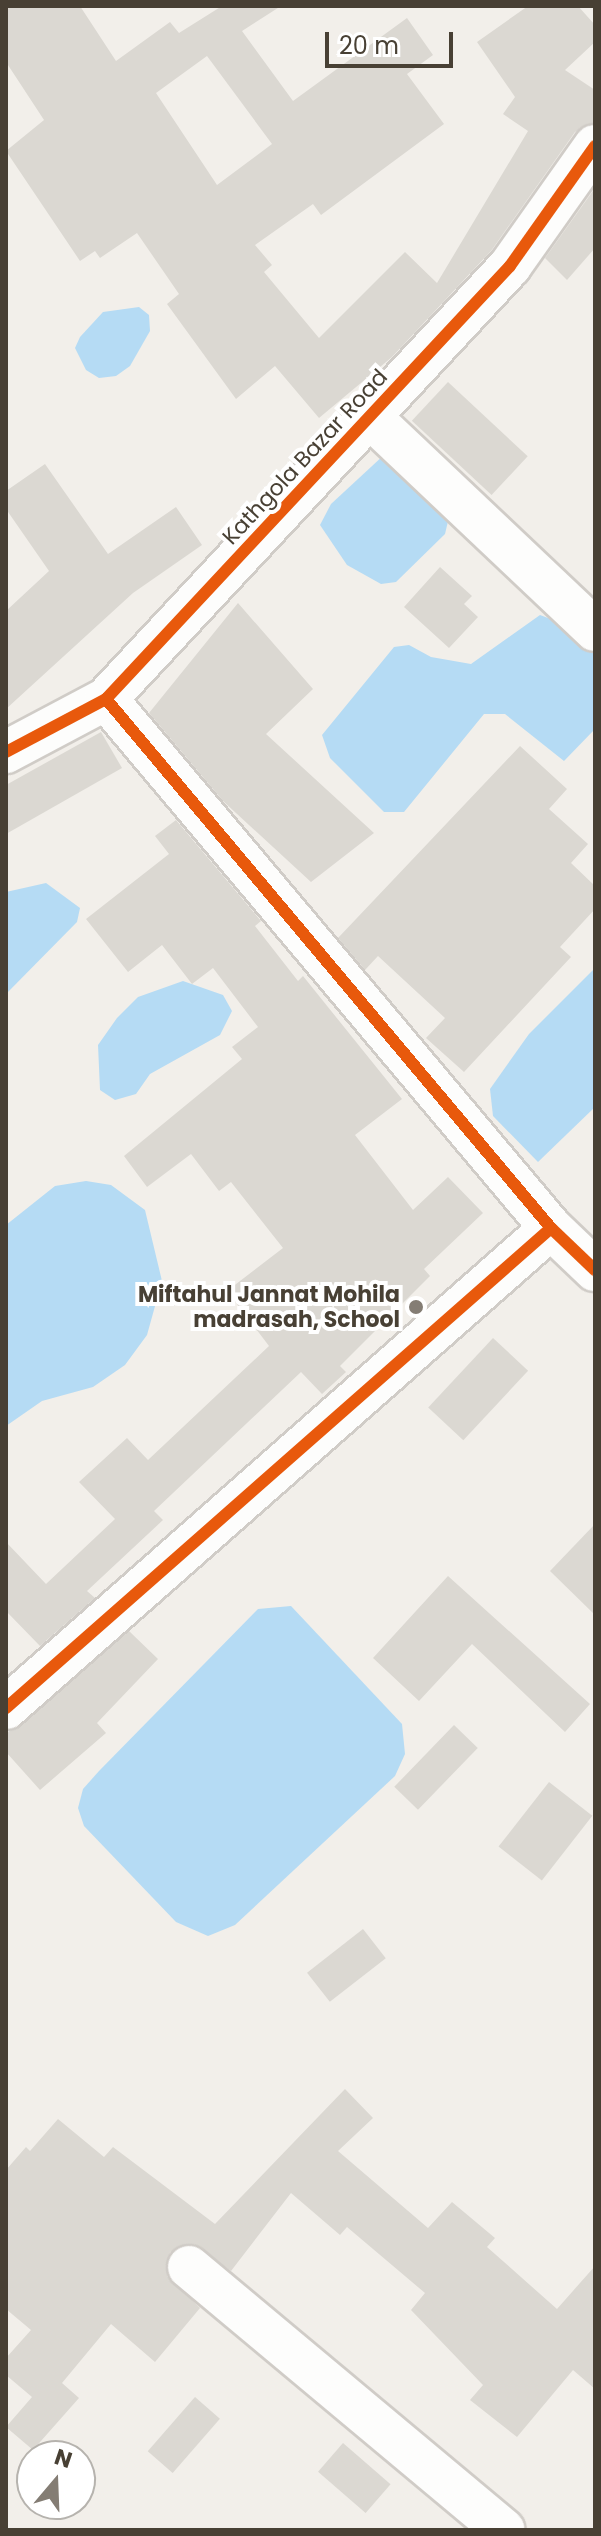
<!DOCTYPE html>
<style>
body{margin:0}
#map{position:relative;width:601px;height:2536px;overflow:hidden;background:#f2efea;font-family:Poppins,sans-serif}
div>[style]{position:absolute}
.water>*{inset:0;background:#b5dbf4}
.building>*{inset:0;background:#dbd8d2;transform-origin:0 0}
.roads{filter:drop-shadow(2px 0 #d0ccc7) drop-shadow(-2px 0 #d0ccc7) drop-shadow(0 2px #d0ccc7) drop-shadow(0 -2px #d0ccc7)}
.street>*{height:42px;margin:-21px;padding:0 21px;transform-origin:21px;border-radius:21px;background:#fdfdfc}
.cycleway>*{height:12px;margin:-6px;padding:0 6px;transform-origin:6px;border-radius:6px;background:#e8590c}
.dots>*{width:22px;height:22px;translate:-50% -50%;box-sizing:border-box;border:4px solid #fff;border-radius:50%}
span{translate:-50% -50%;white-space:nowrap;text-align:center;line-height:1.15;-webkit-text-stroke:8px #fff;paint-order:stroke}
.street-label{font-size:22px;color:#484034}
.poi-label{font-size:22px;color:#484034;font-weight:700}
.right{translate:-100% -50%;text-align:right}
.frame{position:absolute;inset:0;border:8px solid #484034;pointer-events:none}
.north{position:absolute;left:16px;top:2440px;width:80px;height:80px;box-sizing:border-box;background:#fff;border:2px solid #b6b3ae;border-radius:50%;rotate:19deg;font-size:22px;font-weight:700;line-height:32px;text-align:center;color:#484034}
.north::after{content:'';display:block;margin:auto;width:28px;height:36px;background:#847d74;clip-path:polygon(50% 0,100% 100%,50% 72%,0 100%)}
.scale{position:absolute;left:325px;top:32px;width:128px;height:36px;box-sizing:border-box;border:4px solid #484034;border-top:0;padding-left:10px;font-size:24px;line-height:28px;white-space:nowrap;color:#484034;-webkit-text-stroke:6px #fff;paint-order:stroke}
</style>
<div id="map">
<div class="water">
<div style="clip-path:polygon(139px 307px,149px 315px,150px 331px,130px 366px,116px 376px,99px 378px,86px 370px,75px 348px,80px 337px,103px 312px)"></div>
<div style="clip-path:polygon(385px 454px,449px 517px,445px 534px,396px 582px,381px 584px,347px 565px,320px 525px,331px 504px)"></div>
<div style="clip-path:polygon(540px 615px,564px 624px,595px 652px,595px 729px,564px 761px,505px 714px,484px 714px,404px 812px,384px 812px,330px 758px,322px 735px,394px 647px,409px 645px,431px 657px,471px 664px)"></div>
<div style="clip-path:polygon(46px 883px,80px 908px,77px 922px,6px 994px,6px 892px)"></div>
<div style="clip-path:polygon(595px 968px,595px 1107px,538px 1162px,493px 1116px,490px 1089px,529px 1034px)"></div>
<div style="clip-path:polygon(183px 981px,223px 995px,232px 1011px,220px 1035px,150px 1074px,136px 1094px,115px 1100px,100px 1090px,98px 1045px,117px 1018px,138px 997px)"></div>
<div style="clip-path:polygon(86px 1181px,111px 1185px,145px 1210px,162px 1281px,147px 1335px,125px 1365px,93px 1387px,42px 1401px,6px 1426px,6px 1225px,55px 1186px)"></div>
<div style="clip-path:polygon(291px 1606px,402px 1724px,405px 1754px,395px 1776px,235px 1925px,208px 1936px,176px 1922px,84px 1826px,78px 1808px,83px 1789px,99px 1771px,258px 1609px)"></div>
</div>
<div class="building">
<div style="clip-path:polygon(evenodd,6px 6px,80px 6px,116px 61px,170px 22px,179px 33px,222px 6px,281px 6px,242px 31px,293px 101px,407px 18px,433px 55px,407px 74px,444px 124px,321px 215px,313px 204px,255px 245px,272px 265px,264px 272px,319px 338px,405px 252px,437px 283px,528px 131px,503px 114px,515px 97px,477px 42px,528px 6px,578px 6px,595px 25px,595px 42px,565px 70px,595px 90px,595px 122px,575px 132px,491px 251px,392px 357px,319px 418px,275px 366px,236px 399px,167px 304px,179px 294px,137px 233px,100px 258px,95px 251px,80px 261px,6px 151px,44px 120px,6px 62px,6px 6px,207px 56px,272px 144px,217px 185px,156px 93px,207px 56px)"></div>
<div style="clip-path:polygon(595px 188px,595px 248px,567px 280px,545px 258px)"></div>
<div style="left:448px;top:382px;width:109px;height:53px;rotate:43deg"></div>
<div style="clip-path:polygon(45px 464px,108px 554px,176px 507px,202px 545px,133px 593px,6px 709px,6px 611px,49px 571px,6px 509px,6px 491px)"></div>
<div style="clip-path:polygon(440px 567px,472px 596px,464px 604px,478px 617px,449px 648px,404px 607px)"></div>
<div style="clip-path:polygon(238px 603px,313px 689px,266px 734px,374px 833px,311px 882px,223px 801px,149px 713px)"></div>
<div style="clip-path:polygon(101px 732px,122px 768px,6px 834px,6px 785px)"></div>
<div style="clip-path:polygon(520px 746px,567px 789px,549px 809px,588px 844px,571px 863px,595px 886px,595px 909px,560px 947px,571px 957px,464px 1072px,426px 1038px,445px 1018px,378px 956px,365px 970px,338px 938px)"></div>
<div style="clip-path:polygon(176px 820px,261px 921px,255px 926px,298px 981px,303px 976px,402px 1099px,355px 1135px,413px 1210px,448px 1177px,483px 1213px,424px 1269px,430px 1276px,340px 1366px,346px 1372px,322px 1394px,301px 1372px,154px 1511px,163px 1520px,87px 1591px,95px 1598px,40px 1646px,6px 1611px,6px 1542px,46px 1584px,115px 1519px,79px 1482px,127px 1438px,148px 1460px,269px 1346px,227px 1291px,283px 1248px,231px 1182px,219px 1191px,191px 1154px,147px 1187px,124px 1156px,242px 1059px,232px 1047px,258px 1027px,213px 968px,192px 984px,162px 945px,128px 972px,86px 919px,169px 854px,155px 836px)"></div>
<div style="left:493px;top:1338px;width:48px;height:95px;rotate:43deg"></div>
<div style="clip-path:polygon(595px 1524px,595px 1615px,550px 1571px)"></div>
<div style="clip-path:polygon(448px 1576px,590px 1704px,565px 1732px,472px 1644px,419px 1701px,373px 1658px)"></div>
<div style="clip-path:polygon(129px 1631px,158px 1659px,97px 1723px,106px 1733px,40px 1790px,6px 1752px,6px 1734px)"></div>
<div style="left:454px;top:1725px;width:33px;height:86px;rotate:44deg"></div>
<div style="left:549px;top:1782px;width:55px;height:82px;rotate:38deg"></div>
<div style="left:363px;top:1929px;width:37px;height:71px;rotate:52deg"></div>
<div style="clip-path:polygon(345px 2089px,373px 2118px,338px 2151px,428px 2228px,452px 2202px,495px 2238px,487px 2247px,557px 2309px,595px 2266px,595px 2389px,573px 2370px,517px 2437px,470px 2400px,483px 2385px,411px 2310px,425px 2293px,347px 2227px,340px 2235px,291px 2193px,231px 2271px,194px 2244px,170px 2252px,167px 2276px,200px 2308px,155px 2362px,111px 2324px,62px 2383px,79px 2398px,33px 2450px,6px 2427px,32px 2397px,6px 2375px,6px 2358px,31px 2330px,6px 2309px,6px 2170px,26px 2147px,30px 2151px,58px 2119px,104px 2157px,113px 2147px,215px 2224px)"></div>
<div style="left:195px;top:2397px;width:33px;height:72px;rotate:41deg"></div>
<div style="left:343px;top:2443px;width:63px;height:38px;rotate:41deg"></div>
</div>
<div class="roads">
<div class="street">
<div style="left:370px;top:417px;width:310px;rotate:43.4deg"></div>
<div style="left:106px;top:699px;width:691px;rotate:49.93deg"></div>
<div style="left:551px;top:1228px;width:61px;rotate:43.7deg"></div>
<div style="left:6px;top:752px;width:113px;rotate:-27.9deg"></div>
<div style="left:106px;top:699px;width:592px;rotate:-46.98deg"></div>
<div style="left:510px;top:266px;width:147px;rotate:-54.7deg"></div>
<div style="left:6px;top:1708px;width:726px;rotate:-41.37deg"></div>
<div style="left:189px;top:2267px;width:410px;rotate:39.9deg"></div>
</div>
</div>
<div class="cycleway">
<div style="left:106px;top:699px;width:691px;rotate:49.93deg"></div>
<div style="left:551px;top:1228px;width:61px;rotate:43.7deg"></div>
<div style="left:6px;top:752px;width:113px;rotate:-27.9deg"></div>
<div style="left:106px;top:699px;width:592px;rotate:-46.98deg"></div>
<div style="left:510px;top:266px;width:147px;rotate:-54.7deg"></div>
<div style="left:6px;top:1708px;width:726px;rotate:-41.37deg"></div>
</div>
<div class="dots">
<div style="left:416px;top:1307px;background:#847d74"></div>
</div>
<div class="street-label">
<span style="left:305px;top:457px;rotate:-47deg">Kathgola Bazar Road</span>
</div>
<div class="poi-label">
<span class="right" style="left:400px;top:1307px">Miftahul Jannat Mohila<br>madrasah, School</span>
</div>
<div class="frame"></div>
<div class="north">N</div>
<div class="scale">20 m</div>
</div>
